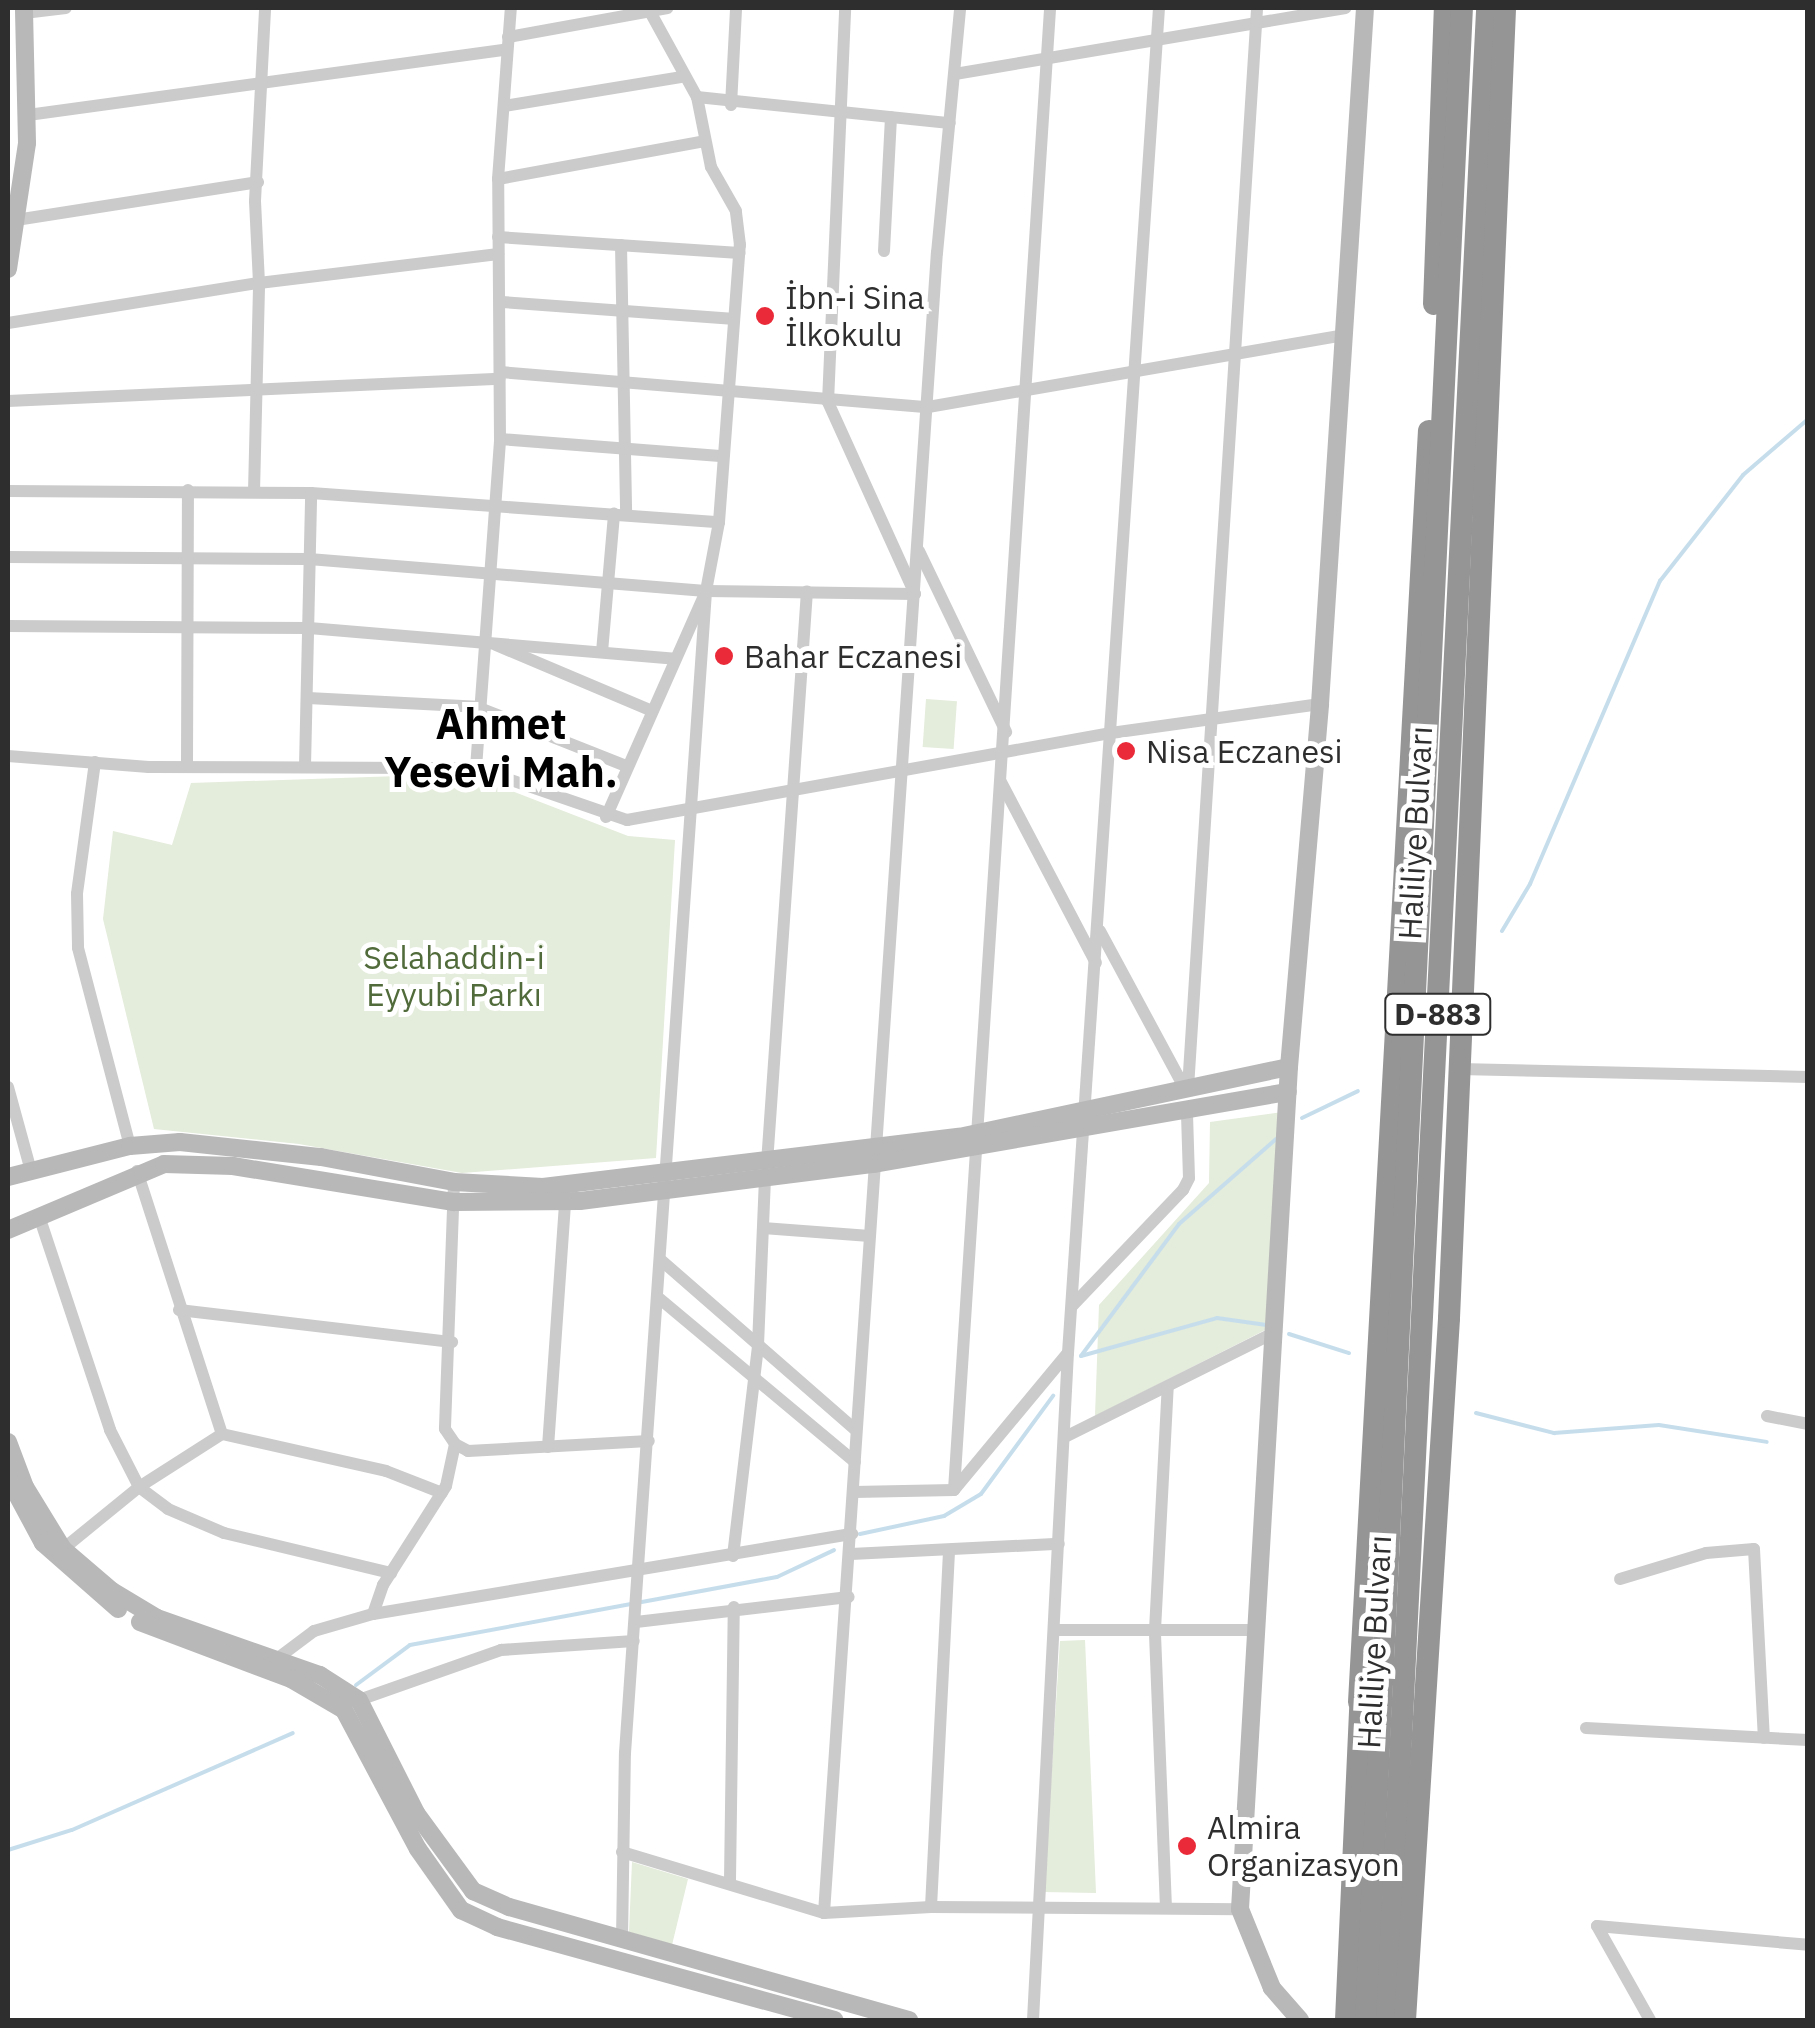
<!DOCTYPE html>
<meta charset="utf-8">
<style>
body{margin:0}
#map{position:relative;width:1815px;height:2028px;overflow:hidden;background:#fff;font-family:"IBM Plex Sans",sans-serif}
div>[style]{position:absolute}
.green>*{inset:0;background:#e4ecdb;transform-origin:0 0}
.stream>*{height:4px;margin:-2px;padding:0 2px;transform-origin:2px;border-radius:2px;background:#c6deec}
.street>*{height:12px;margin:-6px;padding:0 6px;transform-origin:6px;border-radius:6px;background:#cbcbcb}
.secondary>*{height:18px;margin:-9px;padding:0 9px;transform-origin:9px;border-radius:9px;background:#b8b8b8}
.highway>*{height:22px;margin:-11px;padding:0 11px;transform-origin:11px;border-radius:11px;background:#959595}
.dots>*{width:28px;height:28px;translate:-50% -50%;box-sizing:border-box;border:5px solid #fff;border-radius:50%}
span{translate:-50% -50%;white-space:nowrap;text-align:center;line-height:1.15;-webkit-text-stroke:10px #fff;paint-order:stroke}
.shield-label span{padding:2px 8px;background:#fff;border:2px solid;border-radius:8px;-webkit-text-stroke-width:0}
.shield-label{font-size:30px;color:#2e2e2e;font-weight:700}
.poi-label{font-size:32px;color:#2e2e2e}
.left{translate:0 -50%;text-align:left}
.street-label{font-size:32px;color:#2e2e2e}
.park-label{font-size:32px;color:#516b3a}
.district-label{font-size:42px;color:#000;font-weight:700}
.frame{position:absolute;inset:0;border:10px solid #2e2e2e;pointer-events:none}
</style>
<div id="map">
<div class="green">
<div style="left:926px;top:699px;width:31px;height:48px;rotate:4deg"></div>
<div style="clip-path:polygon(399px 776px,504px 788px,628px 836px,675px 840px,656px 1158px,462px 1173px,299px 1144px,154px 1129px,103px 919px,113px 831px,172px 845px,191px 783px)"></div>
<div style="clip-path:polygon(1290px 1111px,1273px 1326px,1095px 1416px,1099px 1305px,1209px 1183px,1210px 1122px)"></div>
<div style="clip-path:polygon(1085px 1640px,1096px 1893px,1044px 1892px,1060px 1641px)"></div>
<div style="clip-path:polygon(632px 1862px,688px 1879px,672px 1945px,629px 1932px)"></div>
</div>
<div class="stream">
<div style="left:1502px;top:931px;width:55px;rotate:-59.2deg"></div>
<div style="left:1530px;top:884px;width:330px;rotate:-66.8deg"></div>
<div style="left:1660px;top:581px;width:135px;rotate:-51.9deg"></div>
<div style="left:1743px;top:475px;width:86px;rotate:-40.7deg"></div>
<div style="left:1302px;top:1118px;width:62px;rotate:-25.7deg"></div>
<div style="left:1289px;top:1334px;width:63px;rotate:17.6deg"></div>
<div style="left:1081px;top:1356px;width:164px;rotate:-53.4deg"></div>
<div style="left:1179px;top:1224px;width:129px;rotate:-41.2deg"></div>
<div style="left:1081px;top:1356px;width:141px;rotate:-15.6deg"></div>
<div style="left:1217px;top:1318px;width:50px;rotate:8deg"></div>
<div style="left:1476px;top:1413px;width:81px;rotate:14.4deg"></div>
<div style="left:1554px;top:1433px;width:105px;rotate:-4.4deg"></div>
<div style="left:1659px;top:1425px;width:109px;rotate:8.9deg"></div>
<div style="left:860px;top:1534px;width:86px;rotate:-12.1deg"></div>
<div style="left:944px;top:1516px;width:43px;rotate:-30.7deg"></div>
<div style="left:981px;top:1494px;width:122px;rotate:-53.7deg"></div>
<div style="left:356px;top:1685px;width:67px;rotate:-36.5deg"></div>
<div style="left:410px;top:1645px;width:373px;rotate:-10.5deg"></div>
<div style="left:777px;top:1577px;width:63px;rotate:-25.3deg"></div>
<div style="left:8px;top:1850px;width:67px;rotate:-17.4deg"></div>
<div style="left:72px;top:1830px;width:241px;rotate:-23.7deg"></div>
</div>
<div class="street">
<div style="left:648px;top:8px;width:102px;rotate:61.2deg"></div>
<div style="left:697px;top:97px;width:254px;rotate:5.9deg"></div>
<div style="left:24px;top:13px;width:42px;rotate:-6.8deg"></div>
<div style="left:508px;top:37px;width:162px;rotate:-10.3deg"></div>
<div style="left:955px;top:74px;width:396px;rotate:-9.6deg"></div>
<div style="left:731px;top:105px;width:97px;rotate:-87deg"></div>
<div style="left:504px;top:106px;width:179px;rotate:-9.3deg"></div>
<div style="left:28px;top:115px;width:481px;rotate:-7.8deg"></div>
<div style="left:498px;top:179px;width:210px;rotate:-10.4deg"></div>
<div style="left:16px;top:220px;width:245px;rotate:-8.9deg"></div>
<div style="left:498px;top:237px;width:242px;rotate:3.8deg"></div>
<div style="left:621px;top:245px;width:270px;rotate:88.9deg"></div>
<div style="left:884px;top:251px;width:134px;rotate:-87deg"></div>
<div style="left:502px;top:302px;width:230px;rotate:4.2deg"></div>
<div style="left:8px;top:323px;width:254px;rotate:-9.1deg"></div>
<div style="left:259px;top:283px;width:82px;rotate:-92.8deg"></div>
<div style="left:255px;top:201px;width:193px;rotate:-87deg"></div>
<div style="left:500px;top:372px;width:429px;rotate:4.7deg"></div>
<div style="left:928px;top:407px;width:422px;rotate:-9.8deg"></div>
<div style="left:8px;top:401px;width:492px;rotate:-2.6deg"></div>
<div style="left:500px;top:439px;width:224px;rotate:4.4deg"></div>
<div style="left:8px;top:491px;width:303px;rotate:0.4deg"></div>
<div style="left:311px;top:493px;width:409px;rotate:4.1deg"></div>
<div style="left:254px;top:492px;width:209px;rotate:-88.6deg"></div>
<div style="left:259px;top:283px;width:241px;rotate:-6.9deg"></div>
<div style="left:919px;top:551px;width:201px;rotate:64.3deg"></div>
<div style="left:8px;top:557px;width:301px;rotate:0.4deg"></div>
<div style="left:309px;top:559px;width:398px;rotate:4.6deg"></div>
<div style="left:8px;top:626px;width:301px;rotate:0.4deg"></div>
<div style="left:309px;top:628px;width:367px;rotate:4.8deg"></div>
<div style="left:496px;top:645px;width:167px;rotate:22.9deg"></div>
<div style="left:602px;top:652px;width:139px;rotate:-85deg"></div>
<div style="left:308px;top:698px;width:169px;rotate:3deg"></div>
<div style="left:477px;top:707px;width:160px;rotate:21.6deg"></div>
<div style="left:8px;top:756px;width:141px;rotate:4.5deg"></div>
<div style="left:149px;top:767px;width:327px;rotate:0.2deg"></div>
<div style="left:476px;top:768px;width:160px;rotate:19deg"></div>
<div style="left:627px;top:820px;width:492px;rotate:-10.2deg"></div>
<div style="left:1111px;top:733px;width:211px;rotate:-7.9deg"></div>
<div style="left:95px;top:762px;width:133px;rotate:97.8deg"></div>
<div style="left:77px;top:894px;width:54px;rotate:88.9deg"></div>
<div style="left:78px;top:948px;width:205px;rotate:75.3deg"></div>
<div style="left:187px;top:765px;width:275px;rotate:-89.8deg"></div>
<div style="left:305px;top:766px;width:273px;rotate:-88.7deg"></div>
<div style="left:476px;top:768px;width:330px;rotate:-85.8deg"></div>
<div style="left:500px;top:439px;width:260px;rotate:-90.4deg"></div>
<div style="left:498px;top:179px;width:171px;rotate:-85.7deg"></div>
<div style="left:1001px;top:782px;width:204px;rotate:62.3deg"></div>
<div style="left:606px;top:817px;width:247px;rotate:-66.1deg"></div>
<div style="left:706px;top:591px;width:209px;rotate:0.8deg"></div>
<div style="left:915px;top:594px;width:211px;rotate:-114.4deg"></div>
<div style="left:828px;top:402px;width:394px;rotate:-87.5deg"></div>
<div style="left:1100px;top:931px;width:179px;rotate:61.7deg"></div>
<div style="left:1459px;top:1069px;width:349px;rotate:1.3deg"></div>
<div style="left:8px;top:1087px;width:87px;rotate:74.7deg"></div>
<div style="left:1188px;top:1088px;width:1082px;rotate:-86.34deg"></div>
<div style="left:767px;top:1163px;width:573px;rotate:-86deg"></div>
<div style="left:137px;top:1171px;width:276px;rotate:72.1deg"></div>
<div style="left:454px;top:1182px;width:247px;rotate:92.1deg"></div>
<div style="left:445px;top:1429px;width:18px;rotate:56deg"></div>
<div style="left:455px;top:1444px;width:15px;rotate:28deg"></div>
<div style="left:468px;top:1451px;width:181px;rotate:-3.2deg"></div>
<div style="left:39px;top:1216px;width:225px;rotate:71.6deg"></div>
<div style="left:110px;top:1430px;width:64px;rotate:63deg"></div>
<div style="left:139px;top:1487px;width:36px;rotate:37deg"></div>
<div style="left:168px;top:1509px;width:61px;rotate:23.2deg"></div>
<div style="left:224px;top:1533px;width:172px;rotate:13.5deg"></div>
<div style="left:763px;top:1228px;width:107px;rotate:4.3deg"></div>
<div style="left:662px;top:1261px;width:257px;rotate:41.1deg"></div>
<div style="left:660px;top:1299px;width:254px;rotate:39.9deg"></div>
<div style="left:1072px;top:1306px;width:161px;rotate:-46.3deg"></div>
<div style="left:1183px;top:1190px;width:13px;rotate:-63deg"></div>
<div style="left:1189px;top:1178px;width:64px;rotate:-91.8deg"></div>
<div style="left:179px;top:1310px;width:275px;rotate:6.7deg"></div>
<div style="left:1767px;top:1416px;width:42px;rotate:11deg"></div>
<div style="left:1065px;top:1437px;width:236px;rotate:-26.5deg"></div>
<div style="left:548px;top:1447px;width:247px;rotate:-86deg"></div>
<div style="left:954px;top:1490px;width:1485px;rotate:-86.29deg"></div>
<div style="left:854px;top:1492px;width:100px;rotate:-1.1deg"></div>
<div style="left:954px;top:1490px;width:177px;rotate:-50.3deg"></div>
<div style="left:63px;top:1549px;width:98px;rotate:-39.2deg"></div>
<div style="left:139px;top:1487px;width:98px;rotate:-32.6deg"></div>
<div style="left:222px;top:1434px;width:168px;rotate:12.7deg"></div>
<div style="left:386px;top:1471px;width:60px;rotate:21.4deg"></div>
<div style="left:851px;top:1554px;width:208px;rotate:-2.8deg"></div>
<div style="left:733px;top:1556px;width:212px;rotate:-83.2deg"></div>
<div style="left:758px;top:1345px;width:165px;rotate:-87.6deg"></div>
<div style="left:1620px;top:1579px;width:90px;rotate:-16.8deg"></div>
<div style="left:1706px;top:1553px;width:48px;rotate:-4.8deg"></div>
<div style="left:1754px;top:1549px;width:189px;rotate:87deg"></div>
<div style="left:373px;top:1614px;width:31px;rotate:-71deg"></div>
<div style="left:383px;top:1585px;width:117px;rotate:-57.5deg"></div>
<div style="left:446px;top:1486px;width:43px;rotate:-77.9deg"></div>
<div style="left:636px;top:1622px;width:214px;rotate:-6.7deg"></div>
<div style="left:1055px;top:1630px;width:201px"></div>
<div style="left:278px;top:1658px;width:45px;rotate:-36.9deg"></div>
<div style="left:314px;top:1631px;width:61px;rotate:-16.1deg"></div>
<div style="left:373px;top:1614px;width:486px;rotate:-9.5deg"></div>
<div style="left:359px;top:1700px;width:151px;rotate:-19.4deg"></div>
<div style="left:501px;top:1650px;width:133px;rotate:-3.9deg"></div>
<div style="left:1586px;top:1728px;width:222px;rotate:3.1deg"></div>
<div style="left:622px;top:1852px;width:211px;rotate:16.8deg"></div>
<div style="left:824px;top:1913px;width:107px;rotate:-3.2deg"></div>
<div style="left:931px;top:1907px;width:309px;rotate:0.4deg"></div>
<div style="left:730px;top:1880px;width:273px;rotate:-89.2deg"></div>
<div style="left:931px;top:1907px;width:356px;rotate:-87.1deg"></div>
<div style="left:1166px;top:1908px;width:278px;rotate:-92.3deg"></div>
<div style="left:1155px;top:1630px;width:244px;rotate:-87deg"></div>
<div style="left:824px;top:1913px;width:1664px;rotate:-86.11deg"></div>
<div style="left:937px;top:253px;width:246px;rotate:-84.6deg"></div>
<div style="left:622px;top:1939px;width:186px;rotate:-89.1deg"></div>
<div style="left:625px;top:1753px;width:1165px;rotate:-86.01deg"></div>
<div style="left:706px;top:591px;width:70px;rotate:-79.3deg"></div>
<div style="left:719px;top:522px;width:278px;rotate:-85.7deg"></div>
<div style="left:740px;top:245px;width:34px;rotate:-97deg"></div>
<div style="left:736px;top:211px;width:51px;rotate:-119.6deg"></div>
<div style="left:711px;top:167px;width:71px;rotate:-101.3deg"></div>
<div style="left:1033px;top:2020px;width:668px;rotate:-87deg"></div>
<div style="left:1068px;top:1353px;width:1348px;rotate:-86.13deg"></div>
<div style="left:1650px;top:2020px;width:108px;rotate:-119.4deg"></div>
<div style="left:1597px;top:1926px;width:212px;rotate:5.1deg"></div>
</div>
<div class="secondary">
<div style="left:8px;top:269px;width:127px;rotate:-81.4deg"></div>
<div style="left:27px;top:143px;width:135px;rotate:-91.3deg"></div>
<div style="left:8px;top:1177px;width:126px;rotate:-14.3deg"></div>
<div style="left:130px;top:1146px;width:50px;rotate:-4.6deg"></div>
<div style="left:180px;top:1142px;width:142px;rotate:6.1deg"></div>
<div style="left:321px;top:1157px;width:135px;rotate:10.6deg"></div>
<div style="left:454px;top:1182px;width:89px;rotate:3.2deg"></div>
<div style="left:543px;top:1187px;width:419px;rotate:-6.9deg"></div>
<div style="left:959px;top:1137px;width:337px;rotate:-12deg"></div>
<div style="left:8px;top:1230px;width:169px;rotate:-22.9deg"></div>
<div style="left:164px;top:1164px;width:69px;rotate:1.7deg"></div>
<div style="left:233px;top:1166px;width:224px;rotate:9.3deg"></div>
<div style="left:454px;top:1202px;width:126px;rotate:-0.5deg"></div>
<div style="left:580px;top:1201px;width:296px;rotate:-7.2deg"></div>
<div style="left:874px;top:1164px;width:420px;rotate:-9.9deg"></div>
<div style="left:8px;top:1442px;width:48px;rotate:69.3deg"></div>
<div style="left:25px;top:1487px;width:73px;rotate:58.5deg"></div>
<div style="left:63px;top:1549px;width:65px;rotate:40.6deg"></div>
<div style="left:112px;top:1591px;width:52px;rotate:31deg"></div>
<div style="left:157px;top:1618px;width:173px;rotate:19.3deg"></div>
<div style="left:320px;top:1675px;width:46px;rotate:32.7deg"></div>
<div style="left:359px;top:1700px;width:127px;rotate:63.2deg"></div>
<div style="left:416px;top:1813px;width:97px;rotate:53.8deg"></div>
<div style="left:473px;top:1891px;width:39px;rotate:24deg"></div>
<div style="left:509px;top:1907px;width:416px;rotate:15.8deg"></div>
<div style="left:8px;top:1478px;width:74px;rotate:61.7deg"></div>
<div style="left:43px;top:1543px;width:100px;rotate:41.3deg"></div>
<div style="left:140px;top:1622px;width:161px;rotate:20.7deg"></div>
<div style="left:291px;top:1679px;width:61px;rotate:30.3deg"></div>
<div style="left:344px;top:1710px;width:157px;rotate:62deg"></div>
<div style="left:418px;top:1849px;width:75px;rotate:54.8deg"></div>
<div style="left:461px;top:1910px;width:40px;rotate:25deg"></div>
<div style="left:497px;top:1927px;width:350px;rotate:15.4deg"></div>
<div style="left:1300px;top:2020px;width:43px;rotate:-131.2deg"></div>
<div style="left:1272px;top:1988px;width:85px;rotate:-112.1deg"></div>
<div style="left:1240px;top:1909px;width:843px;rotate:-86.67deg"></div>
<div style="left:1289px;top:1067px;width:364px;rotate:-85.1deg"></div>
<div style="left:1320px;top:704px;width:697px;rotate:-86.3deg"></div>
</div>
<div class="highway">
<div style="left:1434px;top:304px;width:296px;rotate:-87.9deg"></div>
<div style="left:1359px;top:1702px;width:1273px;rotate:-86.85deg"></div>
<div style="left:1346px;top:2020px;width:333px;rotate:-87.4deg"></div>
<div style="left:1366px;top:2020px;width:2014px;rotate:-87.27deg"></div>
<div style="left:1387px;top:2020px;width:2014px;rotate:-87.15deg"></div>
<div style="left:1405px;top:2020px;width:703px;rotate:-86.41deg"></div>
<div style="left:1449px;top:1318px;width:1311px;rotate:-87.55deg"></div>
</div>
<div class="dots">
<div style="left:765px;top:316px;background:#ea2a38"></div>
<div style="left:724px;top:656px;background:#ea2a38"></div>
<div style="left:1126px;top:751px;background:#ea2a38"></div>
<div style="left:1187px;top:1846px;background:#ea2a38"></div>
</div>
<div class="shield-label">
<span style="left:1438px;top:1014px">D-883</span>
</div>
<div class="poi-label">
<span class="left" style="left:785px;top:316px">İbn-i Sina<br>İlkokulu</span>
<span class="left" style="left:744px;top:656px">Bahar Eczanesi</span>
<span class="left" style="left:1146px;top:751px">Nisa Eczanesi</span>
<span class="left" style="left:1207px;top:1846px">Almira<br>Organizasyon</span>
</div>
<div class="street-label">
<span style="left:1415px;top:833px;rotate:-87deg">Haliliye Bulvarı</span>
<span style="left:1374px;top:1642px;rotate:-87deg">Haliliye Bulvarı</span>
</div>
<div class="park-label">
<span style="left:454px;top:976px">Selahaddin-i<br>Eyyubi Parkı</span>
</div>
<div class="district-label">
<span style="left:501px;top:748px">Ahmet<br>Yesevi Mah.</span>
</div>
<div class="frame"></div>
</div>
